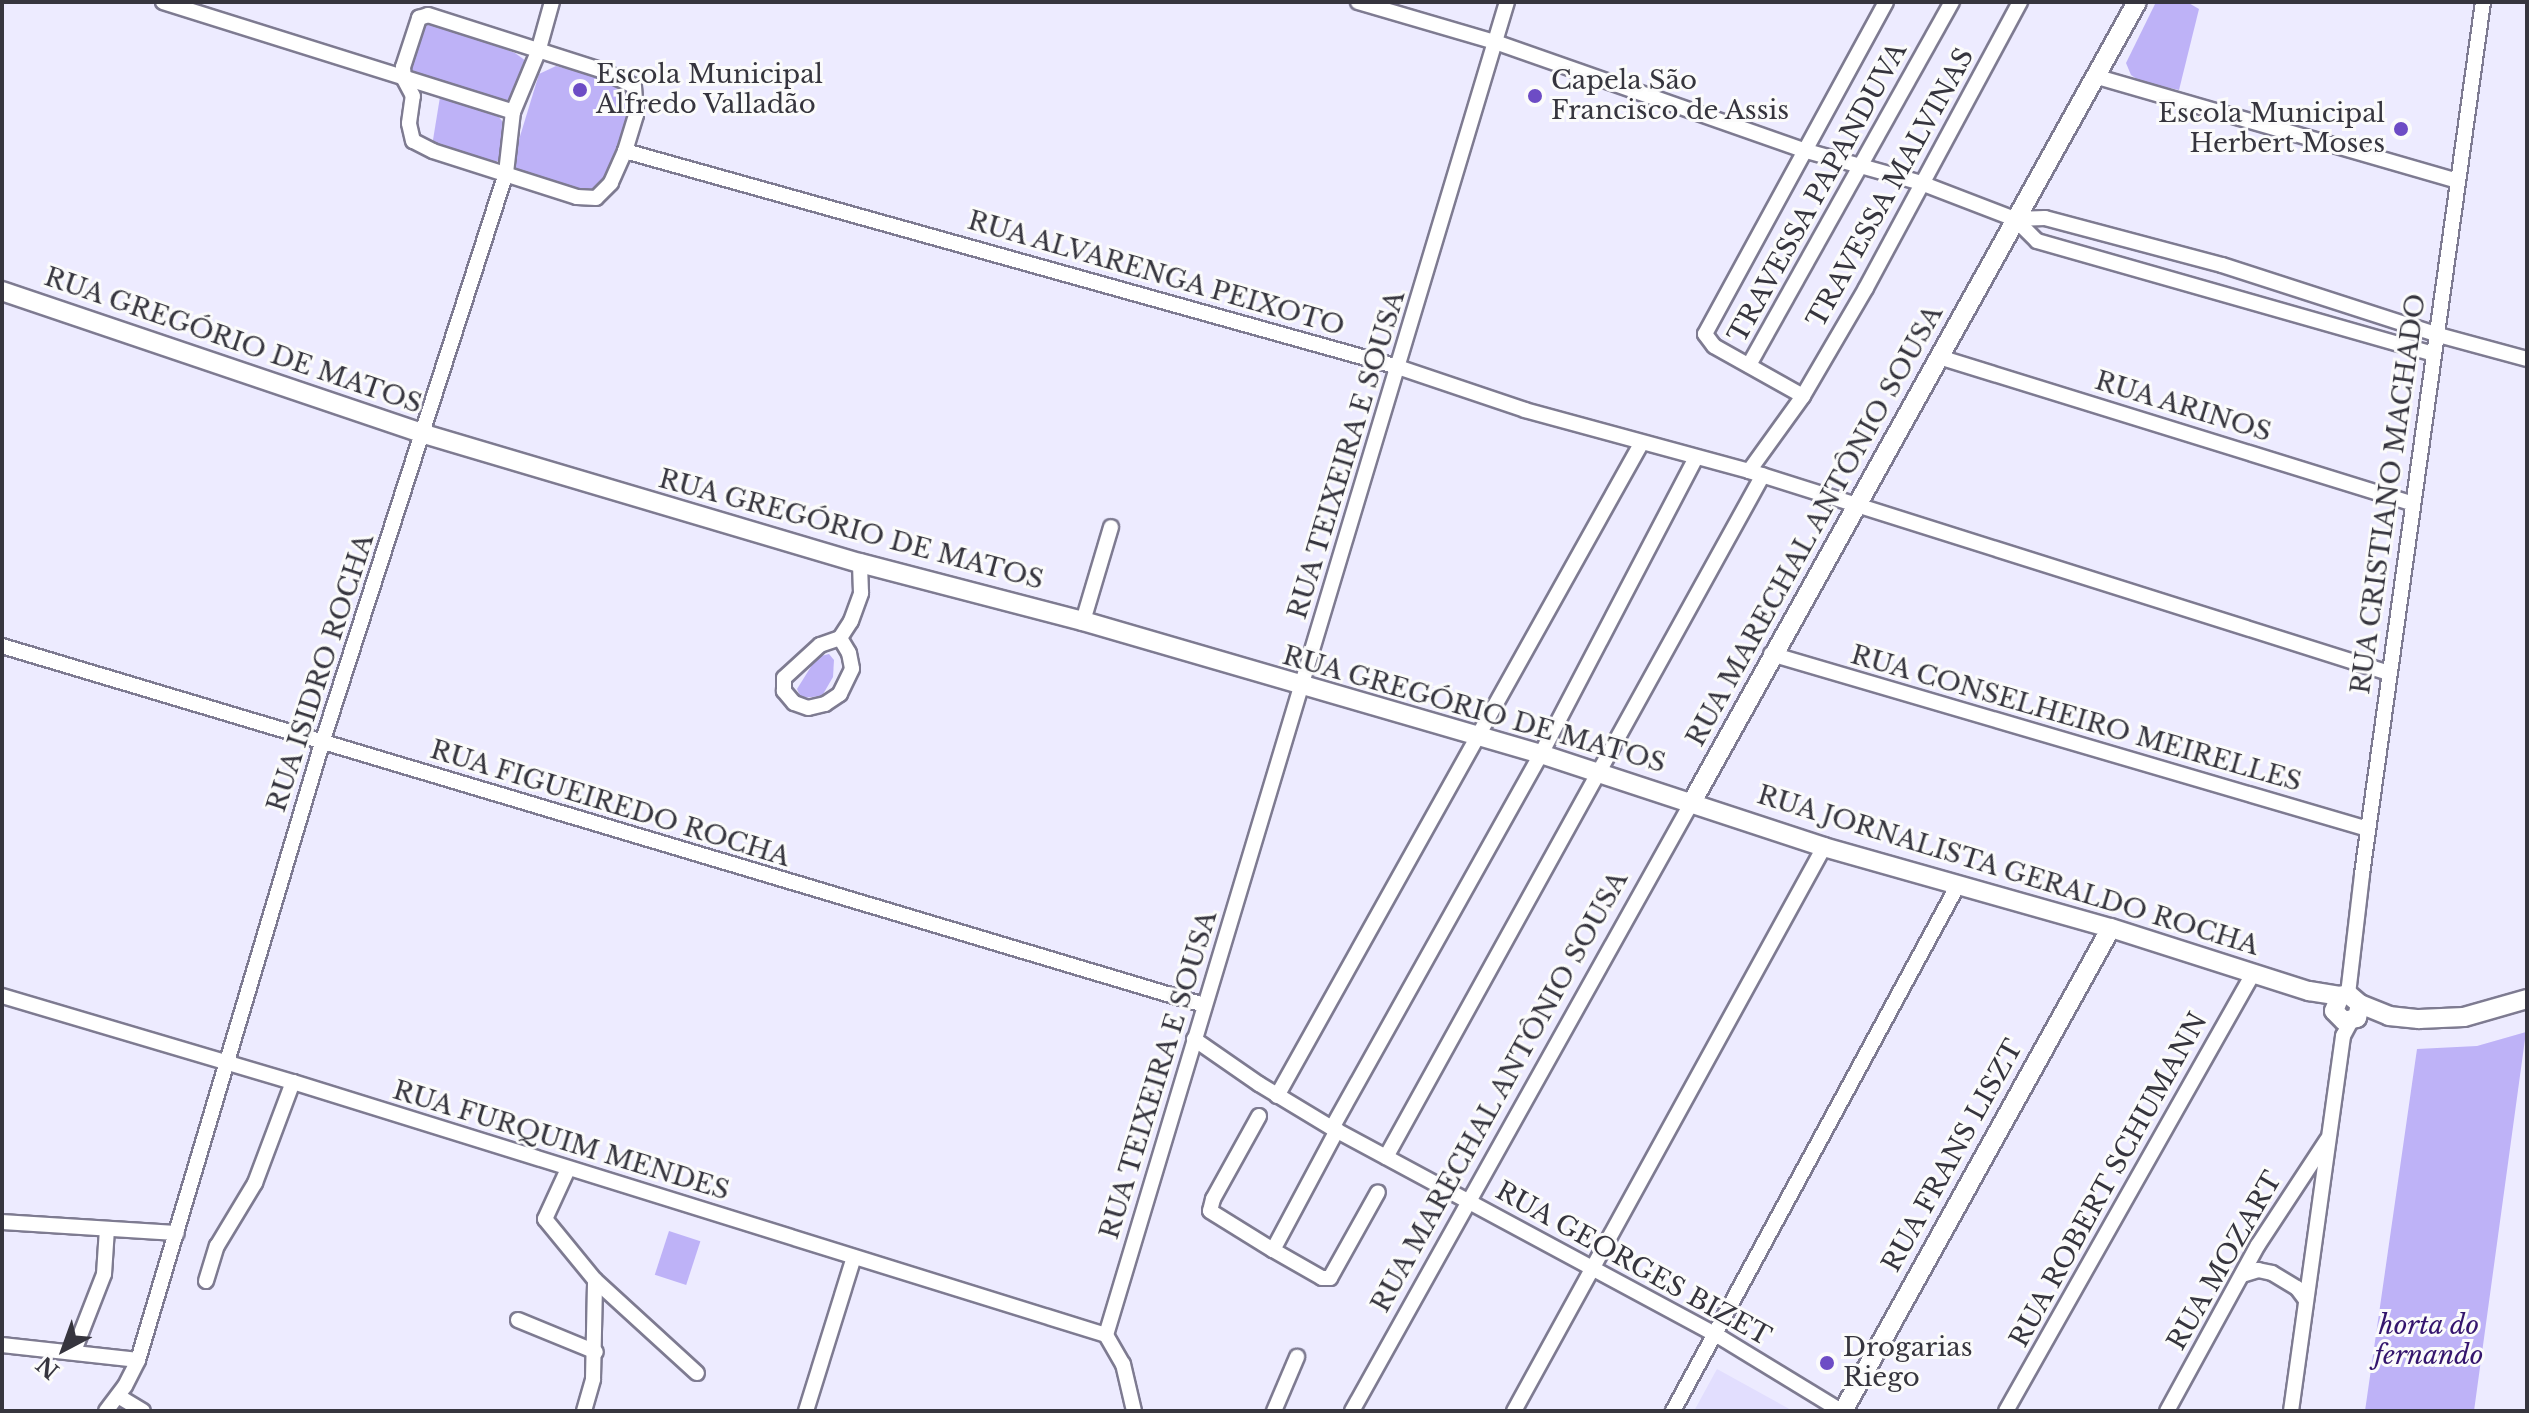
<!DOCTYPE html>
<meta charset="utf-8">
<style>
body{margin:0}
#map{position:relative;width:2529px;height:1413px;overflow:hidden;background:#edebff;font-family:"Libre Baskerville",serif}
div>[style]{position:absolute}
.built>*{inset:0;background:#e2defe}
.green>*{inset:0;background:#beb2f7;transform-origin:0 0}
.roads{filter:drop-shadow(2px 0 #7e7b91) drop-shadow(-2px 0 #7e7b91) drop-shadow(0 2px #7e7b91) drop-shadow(0 -2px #7e7b91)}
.minor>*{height:14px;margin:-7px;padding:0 7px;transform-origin:7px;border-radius:7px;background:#fff}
.tertiary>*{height:18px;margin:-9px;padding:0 9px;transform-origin:9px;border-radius:9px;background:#fff}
.dots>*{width:22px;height:22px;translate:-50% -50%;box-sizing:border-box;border:4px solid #fbfbfb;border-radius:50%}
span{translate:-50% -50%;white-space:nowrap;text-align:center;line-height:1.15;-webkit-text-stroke:6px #fbfbfb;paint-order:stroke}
.poi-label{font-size:26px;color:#36353e}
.left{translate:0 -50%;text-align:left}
.right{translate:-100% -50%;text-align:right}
.street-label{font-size:26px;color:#36353e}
.park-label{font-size:26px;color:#34156d;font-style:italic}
.frame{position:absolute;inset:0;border:4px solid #36353e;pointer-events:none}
.north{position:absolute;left:24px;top:1309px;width:80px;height:80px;-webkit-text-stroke:6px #fbfbfb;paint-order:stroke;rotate:221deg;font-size:22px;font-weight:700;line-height:32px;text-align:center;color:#36353e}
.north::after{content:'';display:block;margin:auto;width:28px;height:36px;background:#36353e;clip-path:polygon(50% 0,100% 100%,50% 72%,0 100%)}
</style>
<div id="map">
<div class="built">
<div style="clip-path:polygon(1717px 1369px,1793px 1411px,1694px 1411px)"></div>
</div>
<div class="green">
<div style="clip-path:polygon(2156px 2px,2187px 2px,2199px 9px,2179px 90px,2141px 82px,2131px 75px,2126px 63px)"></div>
<div style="clip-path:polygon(422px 22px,441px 24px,515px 53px,526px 61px,525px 72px,509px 103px,409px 71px)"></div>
<div style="clip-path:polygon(556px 66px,607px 79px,627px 98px,628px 112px,613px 159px,603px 183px,594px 193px,525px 175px,516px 169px,514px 156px,539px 74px)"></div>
<div style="clip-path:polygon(440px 97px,499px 117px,506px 126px,500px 160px,490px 164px,432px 146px)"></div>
<div style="clip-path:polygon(829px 654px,834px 660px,833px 677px,822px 696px,801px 698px,797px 689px,817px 657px)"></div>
<div style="clip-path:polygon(2526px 1032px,2474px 1411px,2365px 1411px,2417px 1049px,2477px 1046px)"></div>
<div style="left:669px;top:1231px;width:33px;height:46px;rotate:18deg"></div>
</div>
<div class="roads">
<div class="minor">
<div style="left:163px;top:2px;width:367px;rotate:17.4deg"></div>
<div style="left:1358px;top:2px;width:143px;rotate:16.3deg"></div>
<div style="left:1495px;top:42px;width:326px;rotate:19.3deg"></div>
<div style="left:1803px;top:150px;width:123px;rotate:15.6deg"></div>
<div style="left:1921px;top:183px;width:101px;rotate:21deg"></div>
<div style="left:2015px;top:219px;width:31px;rotate:45deg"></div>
<div style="left:2037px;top:241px;width:412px;rotate:15.9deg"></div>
<div style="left:428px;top:15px;width:184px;rotate:17.7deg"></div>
<div style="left:603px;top:71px;width:34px;rotate:26deg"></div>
<div style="left:634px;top:86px;width:29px;rotate:86deg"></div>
<div style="left:636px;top:115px;width:38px;rotate:107deg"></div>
<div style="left:625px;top:151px;width:35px;rotate:114deg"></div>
<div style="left:611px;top:183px;width:21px;rotate:135deg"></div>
<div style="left:596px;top:198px;width:19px;rotate:-177deg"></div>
<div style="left:577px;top:197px;width:151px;rotate:-162.3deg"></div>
<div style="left:433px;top:151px;width:22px;rotate:-153deg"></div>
<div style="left:413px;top:141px;width:18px;rotate:-103deg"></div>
<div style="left:409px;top:123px;width:27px;rotate:-82deg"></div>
<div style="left:413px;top:96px;width:19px;rotate:-118deg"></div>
<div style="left:404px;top:79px;width:12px;rotate:-95deg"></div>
<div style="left:403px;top:67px;width:52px;rotate:-71.9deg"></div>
<div style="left:419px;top:18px;width:9px;rotate:-18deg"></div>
<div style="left:2094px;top:76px;width:378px;rotate:16.1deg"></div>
<div style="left:625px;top:151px;width:803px;rotate:15.61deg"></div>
<div style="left:1398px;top:367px;width:134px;rotate:18.7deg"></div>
<div style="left:1525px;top:410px;width:232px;rotate:15.2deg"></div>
<div style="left:1749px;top:471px;width:671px;rotate:17.52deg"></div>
<div style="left:2015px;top:219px;width:30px;rotate:-2deg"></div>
<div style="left:2045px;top:218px;width:183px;rotate:14.9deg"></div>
<div style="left:2222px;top:265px;width:224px;rotate:17.9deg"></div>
<div style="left:2435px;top:334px;width:95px;rotate:15.2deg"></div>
<div style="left:1939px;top:357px;width:495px;rotate:17.2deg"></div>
<div style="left:1749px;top:365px;width:416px;rotate:-60.8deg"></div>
<div style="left:1803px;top:396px;width:102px;rotate:-150.7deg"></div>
<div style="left:1714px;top:346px;width:15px;rotate:-127deg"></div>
<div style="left:1705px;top:334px;width:378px;rotate:-61.4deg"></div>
<div style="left:1749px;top:471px;width:92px;rotate:-54.2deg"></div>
<div style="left:1803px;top:396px;width:125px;rotate:-59.7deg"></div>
<div style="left:1866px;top:288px;width:325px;rotate:-61.7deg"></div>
<div style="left:1083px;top:621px;width:98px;rotate:-73.4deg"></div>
<div style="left:840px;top:638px;width:17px;rotate:59deg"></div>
<div style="left:849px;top:653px;width:16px;rotate:79deg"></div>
<div style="left:852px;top:669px;width:28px;rotate:116deg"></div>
<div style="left:840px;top:694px;width:18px;rotate:146deg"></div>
<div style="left:825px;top:704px;width:17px;rotate:167deg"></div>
<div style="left:808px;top:708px;width:15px;rotate:-160deg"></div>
<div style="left:794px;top:703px;width:16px;rotate:-130deg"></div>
<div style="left:784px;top:691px;width:13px;rotate:-90deg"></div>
<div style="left:784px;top:678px;width:49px;rotate:-42.5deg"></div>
<div style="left:820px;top:645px;width:21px;rotate:-19deg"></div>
<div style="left:840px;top:638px;width:20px;rotate:-57deg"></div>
<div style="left:851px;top:621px;width:30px;rotate:-70deg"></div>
<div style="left:861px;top:593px;width:30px;rotate:-92deg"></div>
<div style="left:2px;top:646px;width:1254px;rotate:16.63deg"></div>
<div style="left:1771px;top:654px;width:622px;rotate:16.34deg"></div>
<div style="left:2348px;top:994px;width:121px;rotate:-83.3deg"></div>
<div style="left:2362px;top:874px;width:880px;rotate:-82.1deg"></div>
<div style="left:2px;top:996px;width:303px;rotate:16.5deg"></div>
<div style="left:293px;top:1082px;width:851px;rotate:17.29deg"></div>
<div style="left:1194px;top:1039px;width:79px;rotate:34.7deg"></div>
<div style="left:1259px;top:1084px;width:85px;rotate:31.1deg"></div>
<div style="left:1332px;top:1128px;width:435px;rotate:28.3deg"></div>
<div style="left:1715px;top:1334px;width:148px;rotate:31.4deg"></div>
<div style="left:1277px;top:1096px;width:747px;rotate:-60.83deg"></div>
<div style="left:1259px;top:1116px;width:95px;rotate:119deg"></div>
<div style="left:1213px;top:1199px;width:12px;rotate:104deg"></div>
<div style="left:1210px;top:1211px;width:74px;rotate:31.8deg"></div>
<div style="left:1273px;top:1250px;width:136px;rotate:-61.9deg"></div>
<div style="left:1332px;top:1128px;width:428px;rotate:-60.8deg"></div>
<div style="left:1541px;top:754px;width:334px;rotate:-62.4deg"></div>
<div style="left:1386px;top:1157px;width:779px;rotate:-61.07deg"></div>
<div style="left:568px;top:1169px;width:55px;rotate:114.7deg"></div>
<div style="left:545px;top:1219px;width:79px;rotate:50.7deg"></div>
<div style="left:595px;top:1280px;width:138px;rotate:42.4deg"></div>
<div style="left:2px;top:1222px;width:175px;rotate:3.6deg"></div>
<div style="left:1273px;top:1250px;width:56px;rotate:29.7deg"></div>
<div style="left:1322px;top:1278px;width:8px"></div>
<div style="left:1330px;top:1278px;width:98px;rotate:-60.8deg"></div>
<div style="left:2242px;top:1275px;width:17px;rotate:-17deg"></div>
<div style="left:2258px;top:1270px;width:14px;rotate:12deg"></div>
<div style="left:2272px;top:1273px;width:29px;rotate:31deg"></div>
<div style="left:2297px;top:1288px;width:15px;rotate:53deg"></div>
<div style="left:206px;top:1281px;width:37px;rotate:-73deg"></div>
<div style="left:217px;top:1246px;width:74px;rotate:-58.9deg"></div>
<div style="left:255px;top:1183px;width:108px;rotate:-69.4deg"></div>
<div style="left:518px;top:1320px;width:84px;rotate:22.3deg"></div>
<div style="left:1106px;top:1335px;width:1392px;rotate:-73.26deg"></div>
<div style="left:1106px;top:1335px;width:34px;rotate:60deg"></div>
<div style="left:1123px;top:1364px;width:48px;rotate:76.8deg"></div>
<div style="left:2px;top:1345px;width:137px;rotate:6.3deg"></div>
<div style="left:74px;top:1351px;width:83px;rotate:-68.7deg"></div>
<div style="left:104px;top:1274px;width:45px;rotate:-86.2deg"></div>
<div style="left:118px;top:1396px;width:29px;rotate:31deg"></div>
<div style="left:106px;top:1411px;width:31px;rotate:-53deg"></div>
<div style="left:125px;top:1386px;width:29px;rotate:-63deg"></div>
<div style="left:138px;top:1360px;width:644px;rotate:-73.39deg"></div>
<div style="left:322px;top:743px;width:599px;rotate:-72.11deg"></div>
<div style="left:506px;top:173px;width:61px;rotate:-83.5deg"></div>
<div style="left:513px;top:112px;width:65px;rotate:-67.4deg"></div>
<div style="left:538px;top:52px;width:52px;rotate:-74.4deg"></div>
<div style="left:584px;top:1411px;width:33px;rotate:-74deg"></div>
<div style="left:593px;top:1379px;width:99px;rotate:-88.8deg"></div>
<div style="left:806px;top:1411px;width:161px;rotate:-72.7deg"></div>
<div style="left:1274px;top:1411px;width:59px;rotate:-66.9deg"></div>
<div style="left:1352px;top:1411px;width:697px;rotate:-60.83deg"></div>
<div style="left:1514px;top:1411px;width:644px;rotate:-61.2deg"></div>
<div style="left:1673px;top:1411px;width:598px;rotate:-61.55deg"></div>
<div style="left:2006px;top:1411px;width:504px;rotate:-60.54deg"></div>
<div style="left:2167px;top:1411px;width:189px;rotate:-61.3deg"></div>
<div style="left:2258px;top:1245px;width:126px;rotate:-56.7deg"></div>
<div style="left:2291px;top:1411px;width:379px;rotate:-82.1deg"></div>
<div style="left:2343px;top:1036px;width:17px;rotate:-62deg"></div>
</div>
<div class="tertiary">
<div style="left:2px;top:291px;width:446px;rotate:18.7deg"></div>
<div style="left:424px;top:434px;width:455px;rotate:16.5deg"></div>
<div style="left:860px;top:563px;width:230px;rotate:14.6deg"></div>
<div style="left:1083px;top:621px;width:477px;rotate:16.2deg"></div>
<div style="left:1541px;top:754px;width:298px;rotate:18.2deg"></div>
<div style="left:1824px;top:847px;width:298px;rotate:15.8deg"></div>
<div style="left:2111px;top:928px;width:208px;rotate:17.7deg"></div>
<div style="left:2309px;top:991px;width:31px;rotate:9deg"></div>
<div style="left:2340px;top:996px;width:8px;rotate:-14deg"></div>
<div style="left:2348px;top:994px;width:16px;rotate:40deg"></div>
<div style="left:2360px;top:1004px;width:31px;rotate:22deg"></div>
<div style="left:2389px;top:1016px;width:30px;rotate:6deg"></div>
<div style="left:2419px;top:1019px;width:45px;rotate:-2.5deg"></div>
<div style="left:2464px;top:1017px;width:66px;rotate:-15.9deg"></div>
<div style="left:1692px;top:802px;width:915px;rotate:-60.92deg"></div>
<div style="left:2340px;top:996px;width:16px;rotate:112deg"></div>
<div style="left:2334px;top:1011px;width:14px;rotate:45deg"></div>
<div style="left:2344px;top:1021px;width:13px;rotate:-13deg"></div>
<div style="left:2357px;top:1018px;width:14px;rotate:-78deg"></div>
<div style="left:1843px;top:1411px;width:552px;rotate:-60.98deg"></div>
</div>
</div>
<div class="dots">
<div style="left:580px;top:90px;background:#6d4cc5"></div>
<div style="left:1535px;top:96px;background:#6d4cc5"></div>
<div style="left:2401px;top:129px;background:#6d4cc5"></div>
<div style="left:1827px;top:1363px;background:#6d4cc5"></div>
</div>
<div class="poi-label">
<span class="left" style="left:596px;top:90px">Escola Municipal<br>Alfredo Valladão</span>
<span class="left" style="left:1551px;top:96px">Capela São<br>Francisco de Assis</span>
<span class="right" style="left:2385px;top:129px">Escola Municipal<br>Herbert Moses</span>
<span class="left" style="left:1843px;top:1363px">Drogarias<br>Riego</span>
</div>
<div class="street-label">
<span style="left:1891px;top:188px;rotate:-61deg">TRAVESSA MALVINAS</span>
<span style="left:1818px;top:193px;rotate:-61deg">TRAVESSA PAPANDUVA</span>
<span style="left:1156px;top:274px;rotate:16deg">RUA ALVARENGA PEIXOTO</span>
<span style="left:233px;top:341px;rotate:19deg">RUA GREGÓRIO DE MATOS</span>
<span style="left:2183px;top:407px;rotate:17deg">RUA ARINOS</span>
<span style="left:1347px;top:455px;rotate:-73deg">RUA TEIXEIRA E SOUSA</span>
<span style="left:2389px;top:494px;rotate:-82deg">RUA CRISTIANO MACHADO</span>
<span style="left:1815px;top:526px;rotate:-61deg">RUA MARECHAL ANTÔNIO SOUSA</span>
<span style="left:851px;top:530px;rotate:15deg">RUA GREGÓRIO DE MATOS</span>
<span style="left:321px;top:673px;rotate:-72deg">RUA ISIDRO ROCHA</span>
<span style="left:1474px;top:710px;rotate:16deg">RUA GREGÓRIO DE MATOS</span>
<span style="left:2076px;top:719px;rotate:16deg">RUA CONSELHEIRO MEIRELLES</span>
<span style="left:610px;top:804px;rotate:17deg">RUA FIGUEIREDO ROCHA</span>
<span style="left:2008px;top:871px;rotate:17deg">RUA JORNALISTA GERALDO ROCHA</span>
<span style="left:1159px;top:1075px;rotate:-73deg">RUA TEIXEIRA E SOUSA</span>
<span style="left:1500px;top:1092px;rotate:-61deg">RUA MARECHAL ANTÔNIO SOUSA</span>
<span style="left:561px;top:1141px;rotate:17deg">RUA FURQUIM MENDES</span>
<span style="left:1953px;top:1156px;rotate:-61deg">RUA FRANS LISZT</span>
<span style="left:2109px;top:1180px;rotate:-61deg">RUA ROBERT SCHUMANN</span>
<span style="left:2225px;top:1261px;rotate:-60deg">RUA MOZART</span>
<span style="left:1633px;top:1264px;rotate:29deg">RUA GEORGES BIZET</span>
</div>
<div class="park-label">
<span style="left:2429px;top:1341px">horta do<br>fernando</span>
</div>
<div class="frame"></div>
<div class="north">N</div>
</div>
